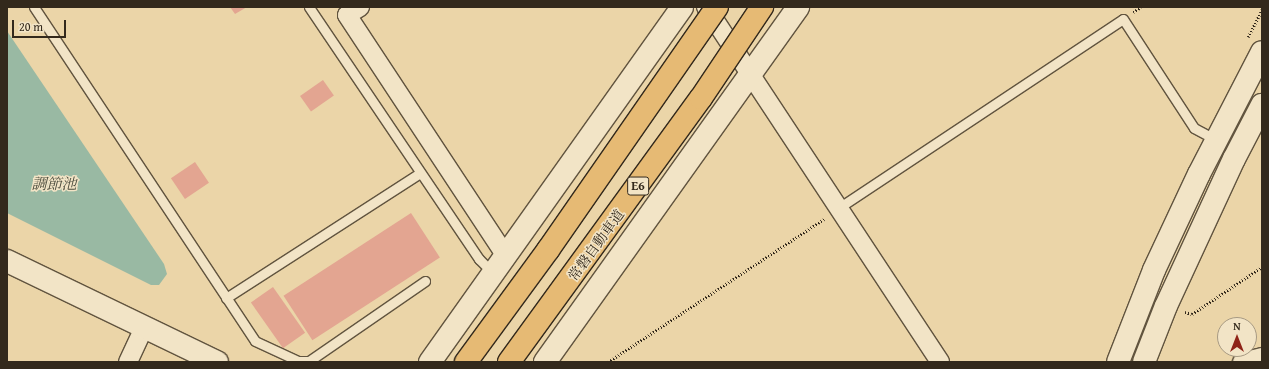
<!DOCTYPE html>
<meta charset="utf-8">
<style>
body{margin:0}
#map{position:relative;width:1269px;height:369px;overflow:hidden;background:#ebd5a8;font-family:"Gentium Book Plus","Noto Serif JP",serif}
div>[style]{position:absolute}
.water>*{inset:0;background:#99b9a3}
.building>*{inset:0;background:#e3a591;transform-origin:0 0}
.path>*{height:2.5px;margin-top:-1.25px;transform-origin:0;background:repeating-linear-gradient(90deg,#33291c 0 1px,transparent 0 3px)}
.roads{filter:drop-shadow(1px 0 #61543f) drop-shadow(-1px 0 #61543f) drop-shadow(0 1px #61543f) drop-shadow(0 -1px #61543f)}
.lane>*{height:9px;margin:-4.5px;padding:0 4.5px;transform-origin:4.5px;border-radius:4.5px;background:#f2e4c6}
.street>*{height:18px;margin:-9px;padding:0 9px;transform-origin:9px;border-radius:9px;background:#f2e4c6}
.secondary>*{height:22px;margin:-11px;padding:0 11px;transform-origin:11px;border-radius:11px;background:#f2e4c6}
.bridges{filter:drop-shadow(1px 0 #33291c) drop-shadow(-1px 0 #33291c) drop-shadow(0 1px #33291c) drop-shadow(0 -1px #33291c)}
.highway-bridge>*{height:22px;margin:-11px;padding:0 11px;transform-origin:11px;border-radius:11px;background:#e6ba74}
span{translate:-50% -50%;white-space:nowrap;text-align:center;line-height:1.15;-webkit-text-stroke:3px #f2e4c6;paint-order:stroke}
.shield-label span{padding:1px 3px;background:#f2e4c6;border:1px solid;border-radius:3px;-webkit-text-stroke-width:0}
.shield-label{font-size:13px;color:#33291c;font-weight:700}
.street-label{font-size:14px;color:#33291c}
.water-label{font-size:15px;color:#4c4d3e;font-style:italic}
.frame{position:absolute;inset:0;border:8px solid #33291c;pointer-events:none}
.north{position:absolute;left:1217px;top:317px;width:40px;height:40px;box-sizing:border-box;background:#f2e4c6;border:1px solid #a69982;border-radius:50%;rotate:0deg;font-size:11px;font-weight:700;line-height:16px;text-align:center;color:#33291c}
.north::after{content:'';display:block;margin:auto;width:14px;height:18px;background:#8f2418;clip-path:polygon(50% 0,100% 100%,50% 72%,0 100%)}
.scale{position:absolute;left:12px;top:20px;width:54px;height:18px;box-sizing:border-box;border:2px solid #33291c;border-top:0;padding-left:5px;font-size:12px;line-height:14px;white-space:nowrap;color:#33291c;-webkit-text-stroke:3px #f2e4c6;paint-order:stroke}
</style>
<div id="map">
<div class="water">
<div style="clip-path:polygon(7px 31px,164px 264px,167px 274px,159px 285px,151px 285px,7px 213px)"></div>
</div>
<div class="building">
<div style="clip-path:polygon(230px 7px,247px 7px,235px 14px)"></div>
<div style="left:323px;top:80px;width:19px;height:28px;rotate:55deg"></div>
<div style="left:195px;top:162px;width:25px;height:29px;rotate:56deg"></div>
<div style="left:411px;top:213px;width:53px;height:152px;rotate:57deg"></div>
<div style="left:273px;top:287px;width:56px;height:27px;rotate:55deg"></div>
</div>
<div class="path">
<div style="left:1133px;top:12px;width:9px;rotate:-32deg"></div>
<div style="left:1248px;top:37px;width:31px;rotate:-63deg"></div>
<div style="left:1185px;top:312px;width:7px;rotate:16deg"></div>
<div style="left:1192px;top:314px;width:84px;rotate:-33.9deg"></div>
<div style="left:608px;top:362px;width:259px;rotate:-33.5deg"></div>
</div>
<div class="roads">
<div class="lane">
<div style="left:34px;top:7px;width:400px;rotate:56.5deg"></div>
<div style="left:255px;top:341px;width:47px;rotate:24.9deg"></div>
<div style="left:298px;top:361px;width:11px"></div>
<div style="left:309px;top:361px;width:141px;rotate:-34.6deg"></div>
<div style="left:309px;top:7px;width:304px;rotate:56deg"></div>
<div style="left:479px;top:259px;width:20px;rotate:45deg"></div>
<div style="left:837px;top:209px;width:343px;rotate:-33.6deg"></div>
<div style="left:1123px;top:19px;width:130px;rotate:56.9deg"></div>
<div style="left:1194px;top:128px;width:26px;rotate:28deg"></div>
<div style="left:226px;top:298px;width:231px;rotate:-32.8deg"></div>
</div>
<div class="street">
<div style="left:360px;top:7px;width:15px;rotate:148deg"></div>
<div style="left:347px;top:15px;width:289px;rotate:56.6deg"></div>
<div style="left:706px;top:7px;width:425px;rotate:56.6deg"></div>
<div style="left:128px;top:362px;width:38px;rotate:-65deg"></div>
<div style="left:1242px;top:362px;width:21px;rotate:-14deg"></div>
</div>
<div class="secondary">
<div style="left:7px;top:261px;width:233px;rotate:25.7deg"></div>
<div style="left:430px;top:362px;width:435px;rotate:-54.6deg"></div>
<div style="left:545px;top:362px;width:436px;rotate:-54.5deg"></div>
<div style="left:1118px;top:362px;width:99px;rotate:-68.6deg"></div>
<div style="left:1154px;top:270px;width:106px;rotate:-64.9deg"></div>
<div style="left:1199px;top:174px;width:137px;rotate:-62.7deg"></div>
<div style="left:1144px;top:362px;width:60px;rotate:-68.6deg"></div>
<div style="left:1166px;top:306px;width:162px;rotate:-65.2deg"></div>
<div style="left:1234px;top:159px;width:61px;rotate:-62.6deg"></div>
</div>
</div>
<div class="bridges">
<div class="highway-bridge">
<div style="left:466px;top:362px;width:139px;rotate:-53.8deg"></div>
<div style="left:548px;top:250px;width:296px;rotate:-55.2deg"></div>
<div style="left:509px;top:362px;width:326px;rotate:-54deg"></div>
<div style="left:701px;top:98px;width:110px;rotate:-56.2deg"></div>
</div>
</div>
<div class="shield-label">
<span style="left:638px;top:186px">E6</span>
</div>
<div class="street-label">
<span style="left:596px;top:245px;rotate:-54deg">常磐自動車道</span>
</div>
<div class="water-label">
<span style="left:54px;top:184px">調節池</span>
</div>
<div class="frame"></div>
<div class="north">N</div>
<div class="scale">20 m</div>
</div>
